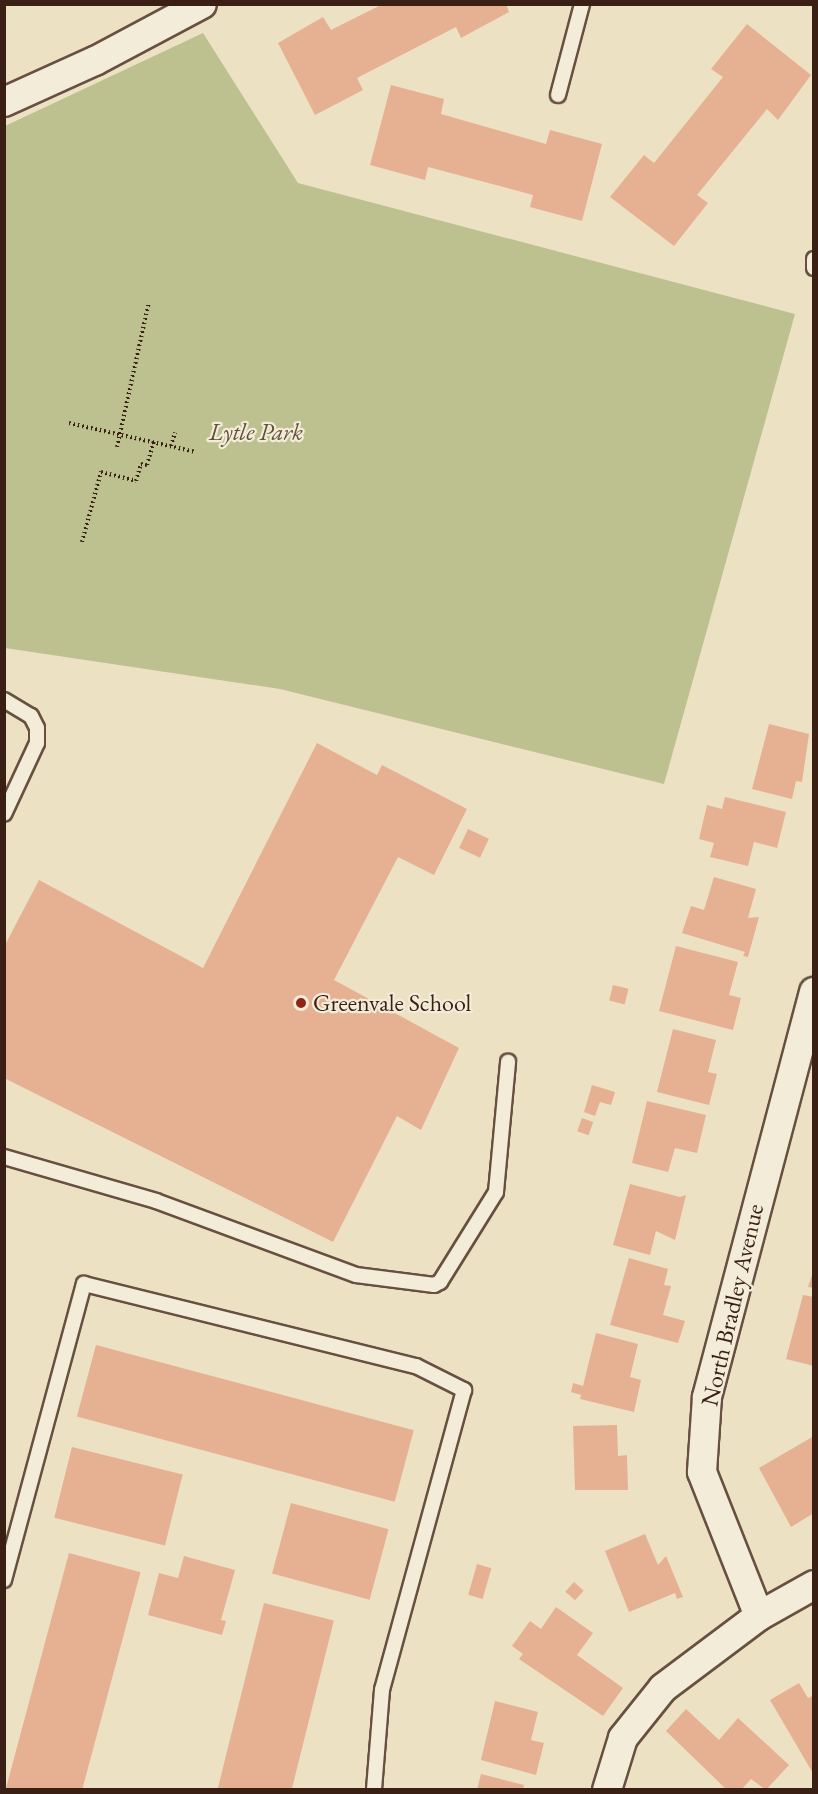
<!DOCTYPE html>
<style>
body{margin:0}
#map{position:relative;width:818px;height:1794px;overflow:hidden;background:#ede1c3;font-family:"EB Garamond",serif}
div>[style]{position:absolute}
.green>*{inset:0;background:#bdc190}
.building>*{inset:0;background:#e6b093;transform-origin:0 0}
.path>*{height:4px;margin-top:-2px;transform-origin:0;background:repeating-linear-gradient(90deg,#3a1f14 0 1.5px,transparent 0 4.5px)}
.roads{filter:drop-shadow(2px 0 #675040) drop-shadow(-2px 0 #675040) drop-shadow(0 2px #675040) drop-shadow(0 -2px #675040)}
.service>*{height:14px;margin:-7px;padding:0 7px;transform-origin:7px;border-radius:7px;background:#f3ecd8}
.minor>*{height:28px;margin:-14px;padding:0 14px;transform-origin:14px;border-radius:14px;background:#f3ecd8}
.dots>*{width:16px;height:16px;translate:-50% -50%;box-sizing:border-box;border:3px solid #f3ecd8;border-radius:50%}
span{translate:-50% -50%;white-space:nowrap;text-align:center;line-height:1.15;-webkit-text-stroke:4.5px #f3ecd8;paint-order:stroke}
.park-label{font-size:24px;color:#615039;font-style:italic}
.poi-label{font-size:24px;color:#3a1f14}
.left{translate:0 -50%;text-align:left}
.street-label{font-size:24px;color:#3a1f14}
.frame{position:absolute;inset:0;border:6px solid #3a1f14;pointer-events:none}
</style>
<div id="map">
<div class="green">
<div style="clip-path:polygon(203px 33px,298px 183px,795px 314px,664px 784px,280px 689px,5px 648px,5px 126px)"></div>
</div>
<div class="building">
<div style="clip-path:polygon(383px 4px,506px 4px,509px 12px,461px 38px,456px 27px,357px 78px,363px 90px,315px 115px,278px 43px,323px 17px,331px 30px)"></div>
<div style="clip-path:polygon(747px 24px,811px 75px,778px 120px,767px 109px,697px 195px,708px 203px,674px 246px,610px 197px,644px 155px,654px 163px,723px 77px,711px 69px)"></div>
<div style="clip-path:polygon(391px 85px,444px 99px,441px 114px,546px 144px,550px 130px,602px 144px,582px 221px,530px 207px,533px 195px,428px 167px,425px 180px,370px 165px)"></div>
<div style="clip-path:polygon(769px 724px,809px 734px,802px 782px,796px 781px,792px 799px,752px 789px)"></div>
<div style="clip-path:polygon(317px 743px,377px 775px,382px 765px,467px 809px,434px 875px,398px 857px,334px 980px,459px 1048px,421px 1130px,397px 1116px,333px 1242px,4px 1078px,4px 947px,39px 880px,203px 968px)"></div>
<div style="clip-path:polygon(725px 797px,786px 812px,777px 848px,754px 842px,748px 866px,710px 857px,714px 843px,699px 839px,707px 805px,722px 809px)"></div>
<div style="left:468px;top:829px;width:23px;height:21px;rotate:25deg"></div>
<div style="clip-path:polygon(714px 877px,756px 889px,748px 918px,759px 917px,748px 957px,743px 956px,745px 952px,682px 933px,691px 906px,704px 910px)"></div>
<div style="clip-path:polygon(676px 946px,738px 962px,729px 995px,741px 998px,733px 1030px,659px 1011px)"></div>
<div style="left:613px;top:985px;width:16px;height:16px;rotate:14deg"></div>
<div style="clip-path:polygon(673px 1029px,716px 1040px,708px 1072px,717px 1074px,709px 1105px,657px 1092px)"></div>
<div style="clip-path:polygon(592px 1085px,615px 1092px,611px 1105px,600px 1102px,595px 1116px,584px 1112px)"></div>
<div style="clip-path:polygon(647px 1101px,706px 1115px,697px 1153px,675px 1148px,668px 1172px,632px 1163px)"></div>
<div style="left:582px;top:1118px;width:12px;height:14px;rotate:20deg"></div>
<div style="clip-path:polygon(630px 1184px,680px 1197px,686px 1195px,675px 1240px,656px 1231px,650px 1255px,613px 1245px)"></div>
<div style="clip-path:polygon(629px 1258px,668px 1269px,664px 1285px,671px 1286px,663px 1315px,685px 1321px,678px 1343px,610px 1325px)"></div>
<div style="clip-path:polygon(814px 1269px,814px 1288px,808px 1287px)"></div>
<div style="clip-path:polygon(803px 1295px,814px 1297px,814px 1366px,786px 1359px)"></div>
<div style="clip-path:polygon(596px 1333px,638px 1344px,630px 1377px,641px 1380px,634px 1412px,580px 1399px,581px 1395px,571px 1392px,573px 1383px,583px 1386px)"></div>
<div style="left:96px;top:1345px;width:329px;height:74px;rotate:15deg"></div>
<div style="clip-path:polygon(617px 1425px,618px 1456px,627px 1455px,628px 1490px,575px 1490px,573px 1426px)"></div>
<div style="clip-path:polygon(814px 1436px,814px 1513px,791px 1527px,759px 1468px)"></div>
<div style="left:72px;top:1447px;width:114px;height:73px;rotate:14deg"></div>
<div style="left:291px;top:1503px;width:101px;height:73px;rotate:15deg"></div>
<div style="clip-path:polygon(645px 1534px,658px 1565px,666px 1556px,683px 1597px,677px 1599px,675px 1593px,629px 1612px,605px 1551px)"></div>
<div style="left:69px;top:1553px;width:74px;height:245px;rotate:15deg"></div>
<div style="clip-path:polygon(184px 1556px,235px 1570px,221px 1620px,226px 1621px,222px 1635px,148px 1615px,159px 1573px,178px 1578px)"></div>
<div style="left:477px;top:1564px;width:15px;height:32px;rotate:16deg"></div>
<div style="left:574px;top:1582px;width:13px;height:13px;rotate:42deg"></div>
<div style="left:264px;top:1603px;width:72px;height:193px;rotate:14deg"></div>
<div style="clip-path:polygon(556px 1607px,593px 1633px,577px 1655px,623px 1688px,603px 1716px,519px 1659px,523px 1654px,512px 1646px,530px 1621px,541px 1629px)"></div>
<div style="clip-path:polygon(799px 1683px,808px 1698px,814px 1695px,814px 1775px,770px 1700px)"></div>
<div style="clip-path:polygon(495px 1701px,538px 1712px,531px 1740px,544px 1743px,536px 1775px,481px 1760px)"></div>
<div style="clip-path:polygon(686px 1709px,719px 1740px,738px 1718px,789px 1765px,766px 1790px,751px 1779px,741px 1790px,727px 1790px,666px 1731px)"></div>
<div style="clip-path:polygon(481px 1774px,524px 1785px,523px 1790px,477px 1790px)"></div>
</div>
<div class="path">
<div style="left:69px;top:423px;width:130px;rotate:12.9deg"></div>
<div style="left:171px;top:446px;width:14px;rotate:-73deg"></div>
<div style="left:117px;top:447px;width:148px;rotate:-77.6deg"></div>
<div style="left:82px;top:542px;width:73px;rotate:-74.8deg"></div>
<div style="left:101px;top:472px;width:36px;rotate:14deg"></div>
<div style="left:136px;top:481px;width:18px;rotate:-74deg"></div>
<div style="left:141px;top:464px;width:6px;rotate:9deg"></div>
<div style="left:147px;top:465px;width:25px;rotate:-74deg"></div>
</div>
<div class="roads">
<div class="service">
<div style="left:558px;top:95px;width:94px;rotate:-75.2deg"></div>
<div style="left:814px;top:259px;width:9px;rotate:90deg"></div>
<div style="left:4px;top:700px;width:31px;rotate:31deg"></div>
<div style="left:31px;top:716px;width:13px;rotate:63deg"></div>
<div style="left:37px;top:728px;width:15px;rotate:90deg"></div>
<div style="left:37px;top:743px;width:78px;rotate:114.9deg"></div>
<div style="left:4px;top:1157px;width:158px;rotate:16.1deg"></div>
<div style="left:156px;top:1201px;width:213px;rotate:20.3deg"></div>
<div style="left:356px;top:1275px;width:79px;rotate:7.3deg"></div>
<div style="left:434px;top:1285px;width:7px;rotate:-27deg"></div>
<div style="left:440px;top:1282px;width:106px;rotate:-58.1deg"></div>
<div style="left:496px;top:1192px;width:131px;rotate:-84.7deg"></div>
<div style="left:4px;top:1580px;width:307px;rotate:-74.9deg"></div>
<div style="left:84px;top:1284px;width:342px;rotate:13.9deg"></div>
<div style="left:416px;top:1366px;width:54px;rotate:26.6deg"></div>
<div style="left:464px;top:1390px;width:311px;rotate:105.3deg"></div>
<div style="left:382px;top:1690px;width:100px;rotate:94.6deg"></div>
</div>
<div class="minor">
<div style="left:4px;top:102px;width:100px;rotate:-24.3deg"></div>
<div style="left:95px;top:61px;width:121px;rotate:-28deg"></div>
<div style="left:759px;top:1616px;width:155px;rotate:-111.6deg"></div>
<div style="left:702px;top:1472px;width:75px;rotate:-86.2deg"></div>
<div style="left:707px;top:1397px;width:419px;rotate:-75.2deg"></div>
<div style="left:607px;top:1790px;width:54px;rotate:-72.9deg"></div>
<div style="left:623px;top:1738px;width:64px;rotate:-51.3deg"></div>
<div style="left:663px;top:1688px;width:120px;rotate:-36.9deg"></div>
<div style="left:759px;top:1616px;width:63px;rotate:-29.4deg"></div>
</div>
</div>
<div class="dots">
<div style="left:301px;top:1003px;background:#8f2418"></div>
</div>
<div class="park-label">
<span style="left:256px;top:432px">Lytle Park</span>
</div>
<div class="poi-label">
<span class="left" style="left:313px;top:1003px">Greenvale School</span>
</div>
<div class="street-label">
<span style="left:732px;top:1305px;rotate:-77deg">North Bradley Avenue</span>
</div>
<div class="frame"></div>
</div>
